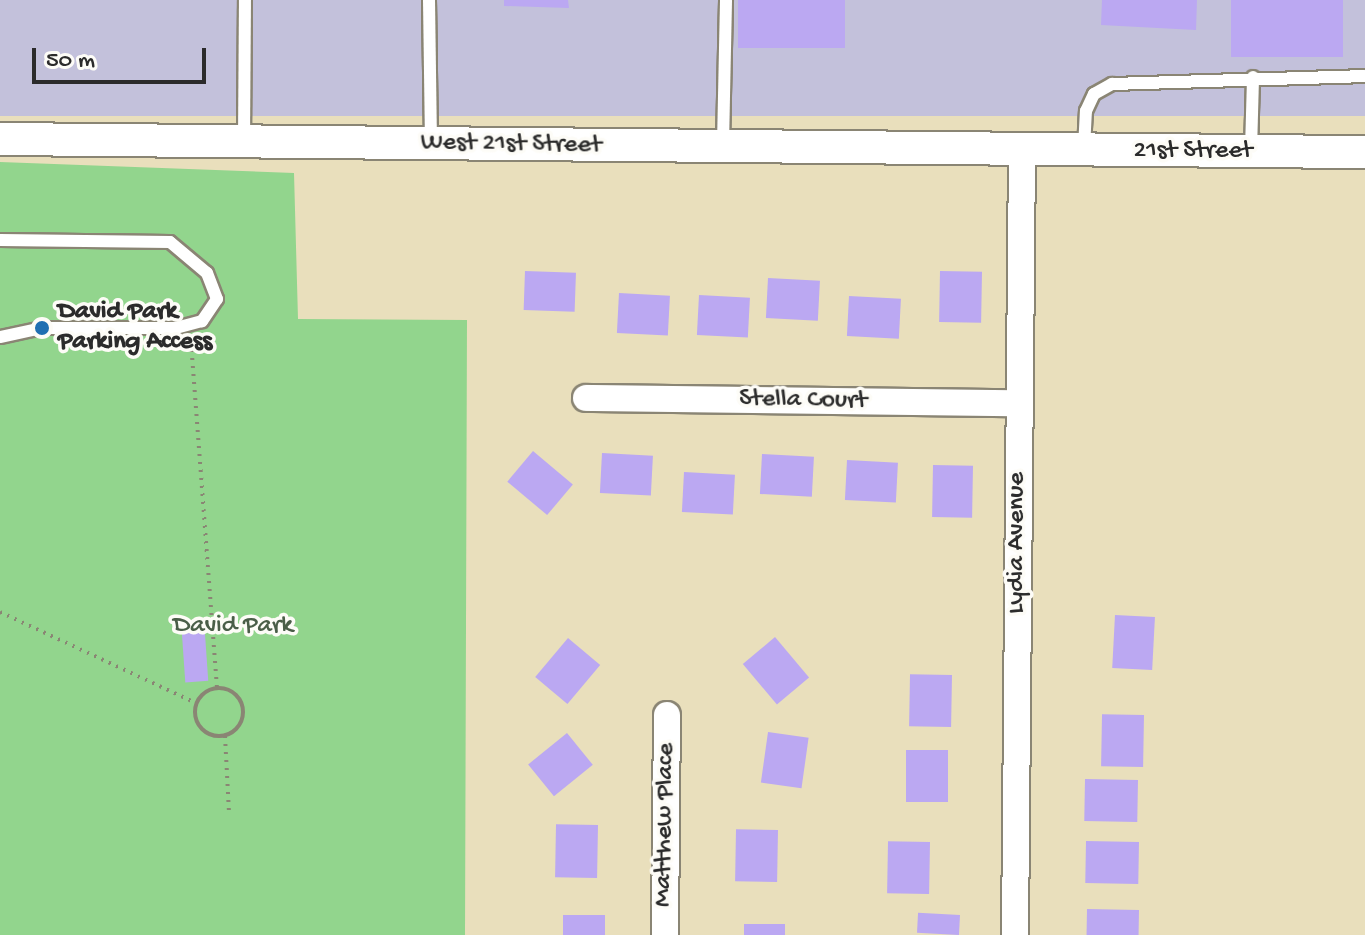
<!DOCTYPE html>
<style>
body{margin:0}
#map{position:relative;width:1365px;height:935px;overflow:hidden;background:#e9dfbc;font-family:"Gochi Hand",sans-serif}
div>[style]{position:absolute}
.industrial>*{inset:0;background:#c3c1db;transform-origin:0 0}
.green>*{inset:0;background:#92d58d}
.building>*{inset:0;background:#bba8f2;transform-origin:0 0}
.path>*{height:4px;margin-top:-2px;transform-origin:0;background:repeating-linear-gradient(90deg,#8a8574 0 2px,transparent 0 8px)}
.path>.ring{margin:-2px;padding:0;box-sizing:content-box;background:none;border:4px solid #8a8574;border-radius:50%}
.roads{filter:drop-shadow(2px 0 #8a8574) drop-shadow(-2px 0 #8a8574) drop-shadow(0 2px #8a8574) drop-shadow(0 -2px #8a8574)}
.service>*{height:12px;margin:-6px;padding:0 6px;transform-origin:6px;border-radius:6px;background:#fff}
.minor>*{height:26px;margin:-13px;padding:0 13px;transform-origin:13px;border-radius:13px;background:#fff}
.tertiary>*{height:32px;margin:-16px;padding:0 16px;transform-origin:16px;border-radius:16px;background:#fff}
.dots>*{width:22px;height:22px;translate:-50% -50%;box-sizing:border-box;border:4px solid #fdfcf7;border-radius:50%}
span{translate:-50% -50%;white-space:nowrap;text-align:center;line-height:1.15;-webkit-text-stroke:7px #fdfcf7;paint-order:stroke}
.street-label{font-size:26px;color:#2b2b2b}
.poi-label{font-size:26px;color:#2b2b2b;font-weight:700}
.left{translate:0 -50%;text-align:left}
.park-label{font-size:26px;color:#4a5e48}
.scale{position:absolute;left:32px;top:48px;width:174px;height:36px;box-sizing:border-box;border:4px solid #2b2b2b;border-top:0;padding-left:10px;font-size:24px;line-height:28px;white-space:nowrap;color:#2b2b2b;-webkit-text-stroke:6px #fdfcf7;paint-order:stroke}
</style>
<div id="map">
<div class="industrial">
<div style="left:0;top:0;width:1365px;height:116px"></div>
</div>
<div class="green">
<div style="clip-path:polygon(0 162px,294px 173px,298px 319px,467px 320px,465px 935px,0 935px)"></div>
</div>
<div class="building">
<div style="clip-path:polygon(504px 0,568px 0,569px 8px,504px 6px)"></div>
<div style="left:738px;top:0;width:107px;height:48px"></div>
<div style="clip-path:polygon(1102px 0,1197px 0,1196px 30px,1101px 25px)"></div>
<div style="left:1231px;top:0;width:112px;height:57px"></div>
<div style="left:525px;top:271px;width:51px;height:39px;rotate:2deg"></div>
<div style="left:940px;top:271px;width:42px;height:51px;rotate:1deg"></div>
<div style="left:768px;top:278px;width:52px;height:40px;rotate:3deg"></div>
<div style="left:619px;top:293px;width:51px;height:40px;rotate:3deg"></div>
<div style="left:699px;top:295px;width:51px;height:40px;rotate:3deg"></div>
<div style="left:849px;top:296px;width:52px;height:40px;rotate:3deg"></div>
<div style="left:533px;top:451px;width:52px;height:40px;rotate:40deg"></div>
<div style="left:602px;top:453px;width:51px;height:40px;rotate:3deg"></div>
<div style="left:762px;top:454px;width:52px;height:40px;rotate:3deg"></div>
<div style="left:847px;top:460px;width:51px;height:40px;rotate:3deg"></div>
<div style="left:933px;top:465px;width:40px;height:52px;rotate:1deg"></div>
<div style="left:684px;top:472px;width:51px;height:40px;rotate:3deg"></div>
<div style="left:1115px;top:615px;width:40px;height:53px;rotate:3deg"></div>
<div style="left:204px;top:620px;width:61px;height:23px;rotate:86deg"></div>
<div style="left:775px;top:637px;width:53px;height:42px;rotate:50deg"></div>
<div style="left:568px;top:638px;width:42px;height:51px;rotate:40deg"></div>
<div style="left:952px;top:675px;width:52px;height:42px;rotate:91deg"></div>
<div style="left:1144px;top:715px;width:52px;height:42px;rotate:91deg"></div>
<div style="left:768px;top:732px;width:41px;height:51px;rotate:8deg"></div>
<div style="left:567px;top:733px;width:41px;height:50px;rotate:51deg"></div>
<div style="left:906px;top:750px;width:42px;height:52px"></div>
<div style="left:1085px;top:779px;width:53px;height:42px;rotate:1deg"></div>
<div style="left:598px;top:825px;width:53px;height:42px;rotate:91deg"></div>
<div style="left:778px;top:830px;width:52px;height:42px;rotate:91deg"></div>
<div style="left:1086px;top:841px;width:53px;height:42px;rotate:1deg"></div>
<div style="left:930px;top:842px;width:52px;height:42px;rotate:91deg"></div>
<div style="left:1087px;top:909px;width:52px;height:26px;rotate:1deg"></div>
<div style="left:605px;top:915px;width:20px;height:42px;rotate:90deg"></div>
<div style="left:960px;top:915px;width:20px;height:42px;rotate:93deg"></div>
<div style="left:785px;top:924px;width:11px;height:41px;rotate:90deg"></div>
</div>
<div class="path">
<div style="left:191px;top:342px;width:346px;rotate:85.7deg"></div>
<div style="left:0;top:612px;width:216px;rotate:24.9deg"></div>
<div class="ring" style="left:195px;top:688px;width:44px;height:44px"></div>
<div style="left:225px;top:736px;width:76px;rotate:87deg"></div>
</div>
<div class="roads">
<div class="service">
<div style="left:429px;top:0;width:141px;rotate:89.2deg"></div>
<div style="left:244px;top:139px;width:139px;rotate:-89.6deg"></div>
<div style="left:723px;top:144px;width:144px;rotate:-88.8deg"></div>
<div style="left:1084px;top:148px;width:37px;rotate:-87deg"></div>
<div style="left:1086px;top:111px;width:19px;rotate:-65deg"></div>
<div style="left:1094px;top:94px;width:21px;rotate:-29deg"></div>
<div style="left:1112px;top:84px;width:253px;rotate:-1.8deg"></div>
<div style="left:1251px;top:150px;width:73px;rotate:-88.4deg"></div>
<div style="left:0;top:240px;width:170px;rotate:0.7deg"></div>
<div style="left:170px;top:242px;width:48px;rotate:40deg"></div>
<div style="left:207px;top:273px;width:28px;rotate:69deg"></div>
<div style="left:217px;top:299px;width:27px;rotate:124deg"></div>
<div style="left:202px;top:321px;width:28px;rotate:165deg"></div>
<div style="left:175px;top:328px;width:133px;rotate:180deg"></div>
<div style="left:42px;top:328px;width:43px;rotate:167.9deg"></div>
</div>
<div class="minor">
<div style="left:586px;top:398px;width:434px;rotate:0.7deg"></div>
<div style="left:665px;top:935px;width:220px;rotate:-89.5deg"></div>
<div style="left:1015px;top:935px;width:784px;rotate:-89.49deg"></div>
</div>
<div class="tertiary">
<div style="left:0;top:139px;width:1365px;rotate:0.55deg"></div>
</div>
</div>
<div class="dots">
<div style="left:42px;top:328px;background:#1f6fb2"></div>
</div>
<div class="street-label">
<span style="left:511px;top:145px;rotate:1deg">West 21st Street</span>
<span style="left:1193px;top:152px">21st Street</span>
<span style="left:803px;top:401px;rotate:1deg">Stella Court</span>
<span style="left:1018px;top:543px;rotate:-90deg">Lydia Avenue</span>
<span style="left:666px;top:825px;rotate:-89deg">Matthew Place</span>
</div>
<div class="poi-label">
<span class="left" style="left:58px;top:328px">David Park<br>Parking Access</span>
</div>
<div class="park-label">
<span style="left:233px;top:627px">David Park</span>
</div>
<div class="scale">50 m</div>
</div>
